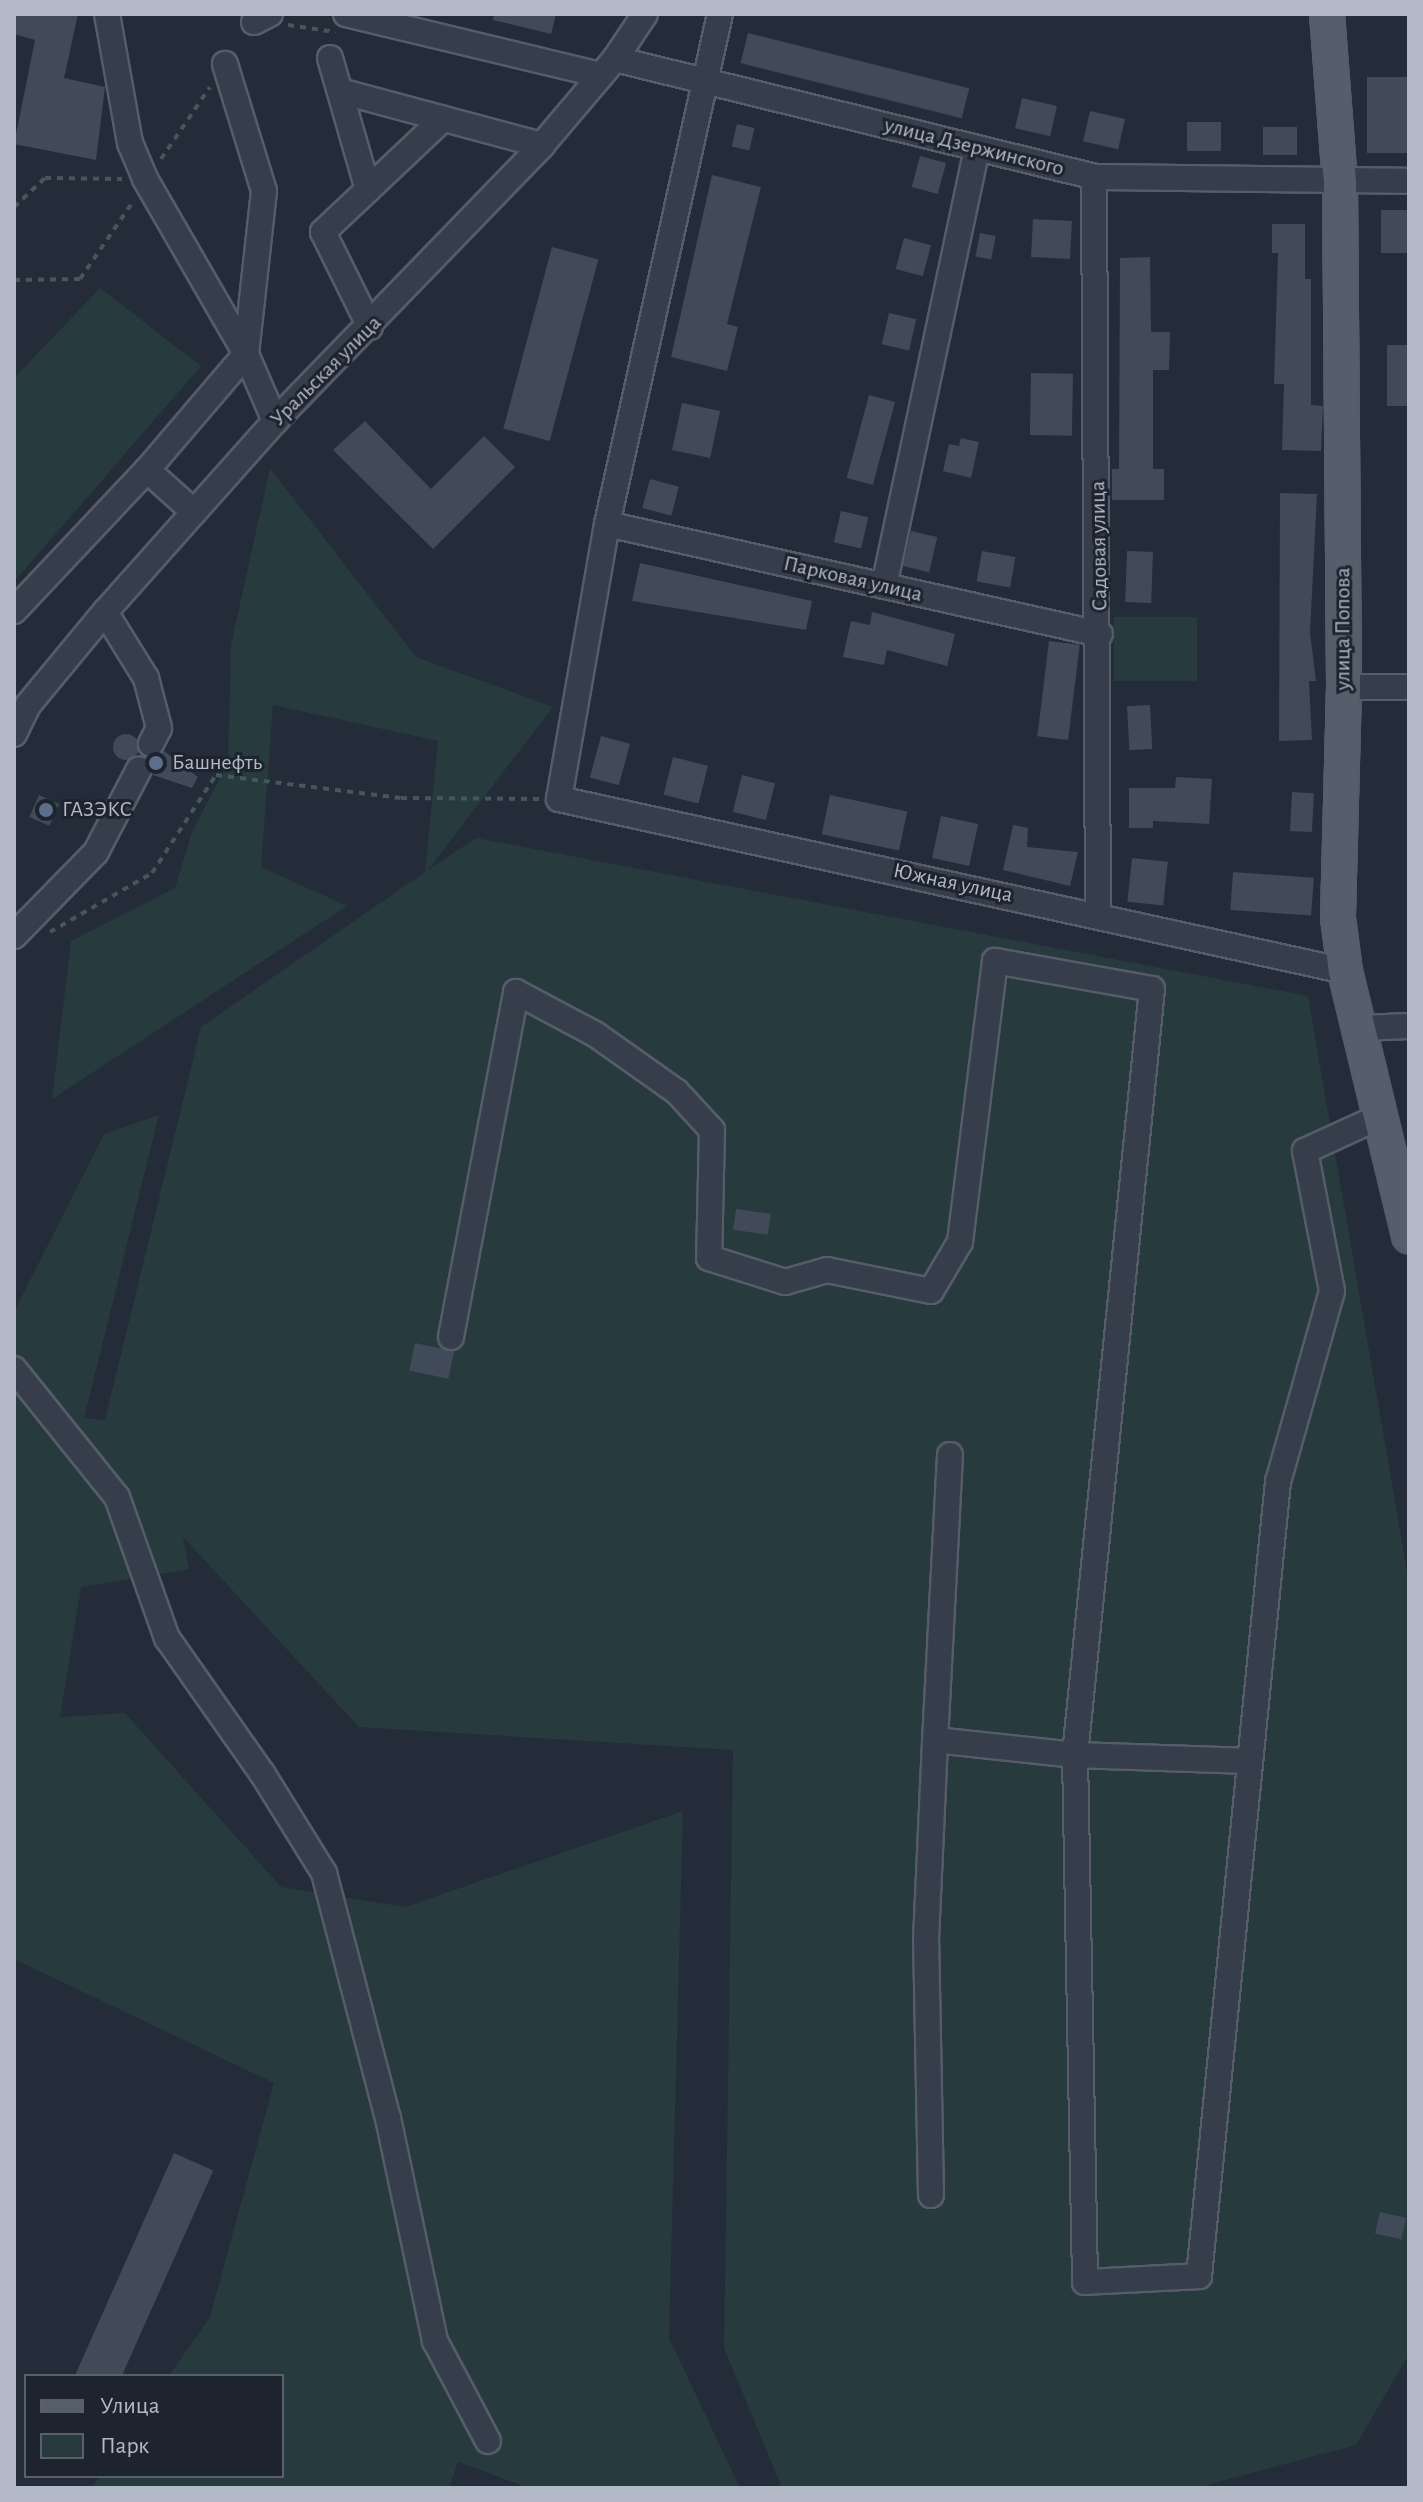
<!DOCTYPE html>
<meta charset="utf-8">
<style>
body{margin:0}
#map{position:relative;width:1423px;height:2502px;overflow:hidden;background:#242c3a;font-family:"Alegreya Sans",sans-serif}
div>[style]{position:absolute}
.green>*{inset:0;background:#273a3d;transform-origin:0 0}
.building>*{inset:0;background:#404a59;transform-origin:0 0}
.round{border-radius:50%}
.path>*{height:4px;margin-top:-2px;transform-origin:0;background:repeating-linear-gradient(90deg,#46575b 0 6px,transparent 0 12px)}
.roads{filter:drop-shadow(2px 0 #565c69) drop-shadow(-2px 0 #565c69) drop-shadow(0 2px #565c69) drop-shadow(0 -2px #565c69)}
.minor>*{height:24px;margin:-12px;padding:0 12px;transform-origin:12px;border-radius:12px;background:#373e4b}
.major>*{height:32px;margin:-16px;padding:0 16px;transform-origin:16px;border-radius:16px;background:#565d6b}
.dots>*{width:22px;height:22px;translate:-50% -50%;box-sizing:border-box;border:4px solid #1d2430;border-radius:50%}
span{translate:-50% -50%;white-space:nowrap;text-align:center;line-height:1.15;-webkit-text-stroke:6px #1d2430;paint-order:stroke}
.street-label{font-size:22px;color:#b3b9c6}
.poi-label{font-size:22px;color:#b3b9c6}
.left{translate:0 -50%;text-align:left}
.frame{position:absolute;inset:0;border:16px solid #b3b9c6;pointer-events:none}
.legend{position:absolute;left:24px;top:2374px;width:260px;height:104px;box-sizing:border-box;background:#1d2430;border:2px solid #59606c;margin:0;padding:10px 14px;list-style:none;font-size:24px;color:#b3b9c6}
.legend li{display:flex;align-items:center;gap:16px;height:40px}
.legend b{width:40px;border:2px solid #59606c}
</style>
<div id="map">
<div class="green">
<div style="clip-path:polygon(100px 288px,201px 366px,14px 582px,14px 378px)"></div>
<div style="clip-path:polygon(270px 468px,416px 657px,553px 707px,428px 870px,476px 838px,1308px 996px,1409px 1583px,1409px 2354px,1356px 2445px,1196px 2488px,782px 2488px,724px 2348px,733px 1750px,359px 1727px,183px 1537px,189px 1569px,81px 1587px,60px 1717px,125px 1713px,281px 1887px,405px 1907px,683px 1811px,669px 2338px,740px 2488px,529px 2488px,458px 2462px,449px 2488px,92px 2488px,100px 2476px,282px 2476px,282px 2376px,169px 2376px,210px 2317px,274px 2083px,14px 1959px,14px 1312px,104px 1134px,159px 1115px,84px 1418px,105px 1420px,201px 1027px,425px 872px,438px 741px,273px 705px,261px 867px,347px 906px,52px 1099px,71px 941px,175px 888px,192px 832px,228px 763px,231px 645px)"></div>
<div style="left:1197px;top:617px;width:64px;height:83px;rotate:90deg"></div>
</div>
<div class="building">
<div style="clip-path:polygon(14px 14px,78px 14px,64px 78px,105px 87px,96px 160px,14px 144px,35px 40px,14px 34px)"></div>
<div style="clip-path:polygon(494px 14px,556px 14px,551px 34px,493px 20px)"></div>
<div style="left:748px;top:33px;width:228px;height:31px;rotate:14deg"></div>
<div style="left:1409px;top:77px;width:76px;height:42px;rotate:90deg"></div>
<div style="left:1022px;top:98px;width:36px;height:31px;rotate:13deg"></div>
<div style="left:1090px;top:111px;width:36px;height:31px;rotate:13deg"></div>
<div style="left:1187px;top:122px;width:34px;height:29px"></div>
<div style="left:737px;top:124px;width:18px;height:23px;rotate:13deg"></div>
<div style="left:1263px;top:127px;width:34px;height:28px"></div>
<div style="left:920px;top:156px;width:27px;height:32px;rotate:15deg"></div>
<div style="clip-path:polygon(712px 175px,761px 187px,727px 324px,738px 327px,727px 371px,671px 357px)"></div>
<div style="left:1381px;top:210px;width:28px;height:43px"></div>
<div style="left:1033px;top:219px;width:39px;height:38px;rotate:3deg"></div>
<div style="clip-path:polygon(1272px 224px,1305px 224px,1305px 279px,1311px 279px,1311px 405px,1323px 406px,1321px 451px,1282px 450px,1284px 384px,1274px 384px,1278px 253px,1272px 253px)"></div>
<div style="left:980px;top:233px;width:16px;height:24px;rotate:11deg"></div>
<div style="left:904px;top:238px;width:28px;height:32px;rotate:15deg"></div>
<div style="left:552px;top:247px;width:48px;height:188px;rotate:15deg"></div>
<div style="clip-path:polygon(1150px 257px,1151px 332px,1170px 332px,1169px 370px,1153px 370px,1153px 469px,1164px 469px,1164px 500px,1112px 500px,1112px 469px,1119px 469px,1120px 258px)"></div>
<div style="left:889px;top:313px;width:28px;height:32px;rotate:13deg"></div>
<div style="left:1387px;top:345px;width:22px;height:61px"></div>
<div style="left:1031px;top:373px;width:42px;height:62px;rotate:1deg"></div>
<div style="left:869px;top:395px;width:27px;height:86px;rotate:15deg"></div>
<div style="left:682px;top:403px;width:39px;height:48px;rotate:12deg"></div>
<div style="clip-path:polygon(365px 421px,431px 489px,484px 436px,515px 467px,433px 549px,333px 450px)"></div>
<div style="clip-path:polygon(961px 438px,979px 442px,971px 478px,943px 471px,949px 444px,959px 446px)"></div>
<div style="left:650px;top:479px;width:30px;height:30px;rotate:15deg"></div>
<div style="clip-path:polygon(1280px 493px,1317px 494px,1310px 633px,1316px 681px,1309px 681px,1312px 740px,1279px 741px)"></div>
<div style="left:841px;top:511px;width:28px;height:32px;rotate:13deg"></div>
<div style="left:911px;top:531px;width:27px;height:36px;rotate:13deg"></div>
<div style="left:982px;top:551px;width:34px;height:31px;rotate:10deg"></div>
<div style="left:1127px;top:551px;width:26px;height:51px;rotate:2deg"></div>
<div style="clip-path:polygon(640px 563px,812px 601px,806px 630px,632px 601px)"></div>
<div style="clip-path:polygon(872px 612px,955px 634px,947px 666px,887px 650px,884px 665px,843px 657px,851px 621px,870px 625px)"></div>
<div style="left:1049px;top:641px;width:31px;height:96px;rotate:7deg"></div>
<div style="left:1150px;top:705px;width:44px;height:23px;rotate:87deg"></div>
<div class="round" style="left:113px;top:734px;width:26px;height:26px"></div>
<div style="left:601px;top:736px;width:30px;height:43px;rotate:15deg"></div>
<div style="clip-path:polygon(164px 751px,198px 777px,192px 788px,153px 775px,149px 759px)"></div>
<div style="left:673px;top:757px;width:36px;height:39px;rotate:14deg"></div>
<div style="left:742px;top:775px;width:34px;height:38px;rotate:14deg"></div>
<div style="clip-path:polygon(1176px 777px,1212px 779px,1209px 824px,1153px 821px,1153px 828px,1129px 828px,1129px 788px,1175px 788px)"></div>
<div style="left:1292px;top:792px;width:22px;height:39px;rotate:3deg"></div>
<div style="left:39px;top:795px;width:22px;height:24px;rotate:24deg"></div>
<div style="left:830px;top:795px;width:79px;height:40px;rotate:12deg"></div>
<div style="left:941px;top:816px;width:38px;height:43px;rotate:12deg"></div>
<div style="clip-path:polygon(1013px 825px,1028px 828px,1027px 847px,1078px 852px,1070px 886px,1003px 870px)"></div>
<div style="left:1132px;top:858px;width:36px;height:44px;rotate:6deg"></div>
<div style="left:1233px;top:872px;width:81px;height:38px;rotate:4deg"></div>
<div style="left:736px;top:1209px;width:35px;height:21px;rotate:8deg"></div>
<div style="left:415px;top:1343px;width:40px;height:28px;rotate:12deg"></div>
<div style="left:174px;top:2153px;width:43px;height:245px;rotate:24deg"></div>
<div style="left:1380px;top:2212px;width:27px;height:22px;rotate:13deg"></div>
</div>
<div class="path">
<div style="left:288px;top:25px;width:48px;rotate:8.5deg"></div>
<div style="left:161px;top:159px;width:87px;rotate:-55.8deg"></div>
<div style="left:14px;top:207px;width:42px;rotate:-43.1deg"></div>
<div style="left:45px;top:178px;width:77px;rotate:0.7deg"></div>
<div style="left:14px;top:280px;width:66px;rotate:-0.9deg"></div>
<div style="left:80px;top:279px;width:96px;rotate:-55.6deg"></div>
<div style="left:50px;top:932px;width:118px;rotate:-30deg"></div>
<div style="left:152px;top:873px;width:117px;rotate:-56.9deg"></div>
<div style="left:216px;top:775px;width:186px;rotate:7.1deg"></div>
<div style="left:401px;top:798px;width:139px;rotate:0.4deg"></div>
</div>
<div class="roads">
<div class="minor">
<div style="left:107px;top:14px;width:131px;rotate:79.9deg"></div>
<div style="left:130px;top:143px;width:39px;rotate:67deg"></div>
<div style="left:145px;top:179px;width:202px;rotate:60deg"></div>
<div style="left:246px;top:354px;width:73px;rotate:66.6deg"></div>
<div style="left:346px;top:14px;width:262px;rotate:13.5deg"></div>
<div style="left:720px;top:14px;width:522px;rotate:102.49deg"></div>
<div style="left:607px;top:524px;width:279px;rotate:99.9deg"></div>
<div style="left:559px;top:799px;width:805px;rotate:12.34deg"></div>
<div style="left:254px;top:22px;width:18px;rotate:-27deg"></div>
<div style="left:330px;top:58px;width:137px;rotate:73.9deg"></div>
<div style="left:615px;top:59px;width:493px;rotate:13.8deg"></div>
<div style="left:1094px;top:177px;width:315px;rotate:0.7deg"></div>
<div style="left:340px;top:91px;width:209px;rotate:15deg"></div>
<div style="left:1094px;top:177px;width:737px;rotate:89.69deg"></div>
<div style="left:370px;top:327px;width:106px;rotate:-116.3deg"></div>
<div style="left:323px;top:232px;width:165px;rotate:-43.3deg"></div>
<div style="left:194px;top:512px;width:63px;rotate:-138.2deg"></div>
<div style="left:147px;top:470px;width:153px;rotate:-49.5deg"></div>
<div style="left:246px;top:354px;width:164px;rotate:-83.7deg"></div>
<div style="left:264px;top:191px;width:133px;rotate:-107.1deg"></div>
<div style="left:607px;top:524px;width:505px;rotate:12.58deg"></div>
<div style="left:884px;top:586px;width:447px;rotate:-78deg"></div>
<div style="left:14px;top:611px;width:194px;rotate:-46.7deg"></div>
<div style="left:105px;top:612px;width:78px;rotate:58.2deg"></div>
<div style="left:146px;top:678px;width:52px;rotate:75.4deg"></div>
<div style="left:159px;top:728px;width:18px;rotate:117deg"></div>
<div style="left:1344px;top:687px;width:65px"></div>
<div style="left:14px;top:734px;width:32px;rotate:-64deg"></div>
<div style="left:28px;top:705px;width:121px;rotate:-50.4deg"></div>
<div style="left:105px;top:612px;width:256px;rotate:-48.3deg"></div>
<div style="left:275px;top:421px;width:384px;rotate:-45.9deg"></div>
<div style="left:542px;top:145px;width:113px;rotate:-49.7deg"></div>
<div style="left:615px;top:59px;width:54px;rotate:-56.3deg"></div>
<div style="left:14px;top:936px;width:117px;rotate:-45.7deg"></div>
<div style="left:96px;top:852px;width:93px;rotate:-62.6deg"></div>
<div style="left:1360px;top:1028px;width:49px;rotate:-2.3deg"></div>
<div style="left:451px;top:1337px;width:351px;rotate:-79.3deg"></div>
<div style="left:516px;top:992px;width:89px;rotate:28deg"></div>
<div style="left:595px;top:1034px;width:100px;rotate:35.3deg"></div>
<div style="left:677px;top:1092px;width:52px;rotate:47.4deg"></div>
<div style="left:712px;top:1130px;width:128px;rotate:91.3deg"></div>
<div style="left:709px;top:1258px;width:80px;rotate:17.5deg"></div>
<div style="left:785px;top:1282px;width:44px;rotate:-15.9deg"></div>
<div style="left:827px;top:1270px;width:106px;rotate:11.4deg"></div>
<div style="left:931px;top:1291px;width:57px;rotate:-59.4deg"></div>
<div style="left:960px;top:1242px;width:283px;rotate:-82.9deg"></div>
<div style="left:995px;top:961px;width:159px;rotate:10.1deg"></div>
<div style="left:1152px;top:989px;width:770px;rotate:95.74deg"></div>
<div style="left:1075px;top:1755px;width:527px;rotate:88.91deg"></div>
<div style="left:1085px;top:2282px;width:114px;rotate:-3deg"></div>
<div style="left:1199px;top:2276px;width:798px;rotate:-84.32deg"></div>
<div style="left:1278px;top:1482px;width:198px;rotate:-74.2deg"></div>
<div style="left:1332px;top:1291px;width:143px;rotate:-100.9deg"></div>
<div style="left:1305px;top:1151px;width:84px;rotate:-24.7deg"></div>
<div style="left:14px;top:1369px;width:164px;rotate:51.2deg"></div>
<div style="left:117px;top:1497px;width:150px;rotate:70.5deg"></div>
<div style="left:167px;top:1638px;width:165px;rotate:54.9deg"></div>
<div style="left:262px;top:1773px;width:118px;rotate:58.2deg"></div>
<div style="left:324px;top:1873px;width:253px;rotate:75.4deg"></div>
<div style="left:388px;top:2118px;width:228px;rotate:78.1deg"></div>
<div style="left:435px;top:2341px;width:113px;rotate:62.1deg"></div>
<div style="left:950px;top:1455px;width:285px;rotate:93deg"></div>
<div style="left:935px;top:1740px;width:141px;rotate:6.1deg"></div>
<div style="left:1075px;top:1755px;width:175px;rotate:2deg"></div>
<div style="left:931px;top:2195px;width:255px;rotate:-91.1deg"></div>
<div style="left:926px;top:1940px;width:200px;rotate:-87.4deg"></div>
</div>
<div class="major">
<div style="left:1327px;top:14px;width:170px;rotate:85.6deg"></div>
<div style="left:1340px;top:184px;width:503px;rotate:89.54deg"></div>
<div style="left:1344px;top:687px;width:231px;rotate:91.5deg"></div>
<div style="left:1338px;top:918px;width:53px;rotate:82.5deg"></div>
<div style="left:1345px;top:971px;width:273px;rotate:76.4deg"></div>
</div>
</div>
<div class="dots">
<div style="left:156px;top:763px;background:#5c6f8a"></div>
<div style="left:46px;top:810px;background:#5c6f8a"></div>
</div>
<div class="street-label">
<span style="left:974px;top:147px;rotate:14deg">улица Дзержинского</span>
<span style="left:326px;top:371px;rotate:-45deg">Уральская улица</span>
<span style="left:1099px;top:546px;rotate:-91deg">Садовая улица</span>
<span style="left:853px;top:579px;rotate:13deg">Парковая улица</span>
<span style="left:1343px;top:629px;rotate:-90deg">улица Попова</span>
<span style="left:953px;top:883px;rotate:12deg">Южная улица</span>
</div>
<div class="poi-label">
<span class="left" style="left:172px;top:763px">Башнефть</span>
<span class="left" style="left:62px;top:810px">ГАЗЭКС</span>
</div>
<div class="frame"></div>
<ul class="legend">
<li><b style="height:10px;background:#565d6b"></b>Улица</li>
<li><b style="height:22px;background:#273a3d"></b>Парк</li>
</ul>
</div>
